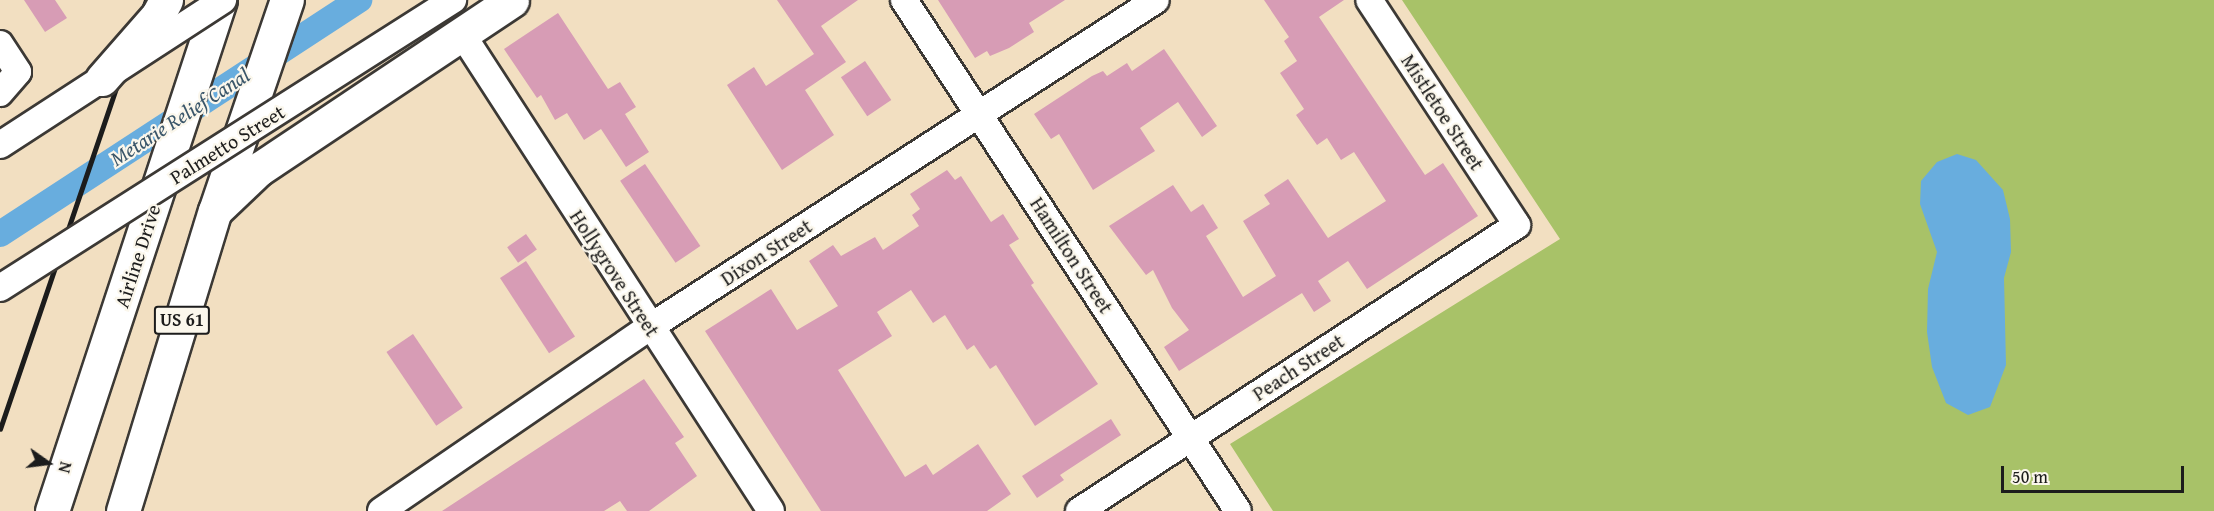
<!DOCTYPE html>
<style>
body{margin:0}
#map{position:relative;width:2214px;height:511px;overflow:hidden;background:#f2dfc1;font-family:"Gentium Book Plus",serif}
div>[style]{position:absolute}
.green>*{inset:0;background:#a8c268}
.water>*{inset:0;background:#68adde}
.canal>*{height:26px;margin:-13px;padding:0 13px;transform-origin:13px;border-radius:13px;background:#68adde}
.building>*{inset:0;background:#d79cb5;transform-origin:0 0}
.roads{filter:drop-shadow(2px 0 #3c3935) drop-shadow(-2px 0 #3c3935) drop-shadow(0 2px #3c3935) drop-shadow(0 -2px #3c3935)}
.minor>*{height:26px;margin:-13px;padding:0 13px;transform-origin:13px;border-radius:13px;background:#fff}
.highway>*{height:33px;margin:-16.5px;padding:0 16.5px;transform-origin:16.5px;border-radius:16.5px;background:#fff}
.rail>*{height:4.5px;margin:-2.25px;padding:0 2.25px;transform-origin:2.25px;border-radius:2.25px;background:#1c1c1c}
.bridges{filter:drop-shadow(2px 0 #3c3935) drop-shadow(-2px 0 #3c3935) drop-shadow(0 2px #3c3935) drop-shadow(0 -2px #3c3935)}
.minor-bridge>*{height:26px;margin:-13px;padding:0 13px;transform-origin:13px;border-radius:13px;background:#fff}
.highway-bridge>*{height:33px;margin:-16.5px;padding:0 16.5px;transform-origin:16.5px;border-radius:16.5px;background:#fff}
span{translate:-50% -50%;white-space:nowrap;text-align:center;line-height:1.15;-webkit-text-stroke:4.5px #fbf7ec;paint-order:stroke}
.shield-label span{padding:2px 4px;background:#fbf7ec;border:2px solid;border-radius:4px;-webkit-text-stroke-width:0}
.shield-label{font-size:18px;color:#1c1c1c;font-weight:700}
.street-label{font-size:20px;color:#1c1c1c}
.water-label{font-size:21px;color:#3a566a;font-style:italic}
.north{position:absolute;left:18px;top:433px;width:60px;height:60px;-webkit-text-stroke:4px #fbf7ec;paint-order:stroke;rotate:104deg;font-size:16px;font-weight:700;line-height:24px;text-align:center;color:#1c1c1c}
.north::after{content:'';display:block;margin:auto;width:21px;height:27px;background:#1c1c1c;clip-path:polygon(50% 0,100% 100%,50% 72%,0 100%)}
.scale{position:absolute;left:2001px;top:466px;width:183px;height:27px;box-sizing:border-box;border:3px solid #1c1c1c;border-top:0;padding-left:8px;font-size:18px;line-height:21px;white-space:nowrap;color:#1c1c1c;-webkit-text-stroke:4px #fbf7ec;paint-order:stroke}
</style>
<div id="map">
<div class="green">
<div style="clip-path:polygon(1402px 0,2214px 0,2214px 511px,1273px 511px,1230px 444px,1560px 239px)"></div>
</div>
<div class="water">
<div style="clip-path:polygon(1957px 154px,1976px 160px,2003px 190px,2010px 219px,2011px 252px,2004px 278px,2006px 365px,1990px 407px,1968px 415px,1946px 403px,1932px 367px,1927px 332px,1928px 289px,1937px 252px,1920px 204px,1921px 181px,1937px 162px)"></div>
</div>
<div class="canal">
<div style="left:0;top:234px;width:429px;rotate:-33.1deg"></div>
</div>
<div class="building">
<div style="clip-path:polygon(24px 0,55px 0,67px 18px,45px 32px)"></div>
<div style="clip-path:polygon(777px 0,858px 0,821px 26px,846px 62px,805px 90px,834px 135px,782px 170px,727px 85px,754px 67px,766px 86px,814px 54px)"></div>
<div style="clip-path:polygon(938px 0,1065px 0,1029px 23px,1034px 32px,1009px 48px,990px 56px,987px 51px,975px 58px)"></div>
<div style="clip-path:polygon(1264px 0,1344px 0,1319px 17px,1425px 175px,1443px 163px,1478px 216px,1367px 289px,1348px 261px,1318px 281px,1331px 301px,1314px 312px,1302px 293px,1179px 371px,1164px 347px,1189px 330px,1172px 308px,1153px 270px,1146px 275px,1109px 226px,1173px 185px,1191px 212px,1203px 204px,1218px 228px,1206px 236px,1243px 297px,1276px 276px,1243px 221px,1270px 204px,1264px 195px,1288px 179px,1328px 238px,1386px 201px,1354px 152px,1341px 160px,1327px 138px,1317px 145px,1296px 115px,1304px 109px,1280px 73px,1297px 61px,1284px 41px,1289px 37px)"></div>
<div style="clip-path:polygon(558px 13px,608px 89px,620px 82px,636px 107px,625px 114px,649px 152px,626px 167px,601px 129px,584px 140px,567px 113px,555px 120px,541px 95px,537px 98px,504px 49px)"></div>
<div style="clip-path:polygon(1164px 49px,1217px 126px,1202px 137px,1178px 102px,1140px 128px,1155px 151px,1093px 190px,1059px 134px,1051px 139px,1034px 114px,1092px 76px,1103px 71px,1107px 76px,1127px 63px,1132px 71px)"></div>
<div style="left:865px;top:61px;width:47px;height:29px;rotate:56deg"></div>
<div style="left:645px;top:164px;width:99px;height:30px;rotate:56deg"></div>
<div style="clip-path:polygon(947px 170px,955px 180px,961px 176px,991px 222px,1003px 214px,1019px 239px,1009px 245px,1034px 283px,1031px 285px,1098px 384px,1035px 426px,996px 365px,990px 369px,974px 345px,967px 350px,945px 315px,933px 323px,911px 290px,877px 312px,892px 336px,838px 370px,905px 477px,926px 464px,933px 475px,978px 444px,1011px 494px,987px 511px,821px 511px,705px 331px,771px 289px,797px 330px,838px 306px,809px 261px,833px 245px,841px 256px,875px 237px,883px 250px,919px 226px,912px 215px,920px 209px,910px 194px)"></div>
<div style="left:526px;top:234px;width:19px;height:23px;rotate:55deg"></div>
<div style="left:526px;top:261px;width:90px;height:31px;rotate:57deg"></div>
<div style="left:413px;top:334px;width:89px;height:32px;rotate:56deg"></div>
<div style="clip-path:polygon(644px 379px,684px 437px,675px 443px,697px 476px,649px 511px,627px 511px,620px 501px,604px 511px,442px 511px)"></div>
<div style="clip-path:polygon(1111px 419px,1121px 435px,1060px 475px,1064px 480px,1037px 498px,1022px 476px)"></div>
</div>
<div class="roads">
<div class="minor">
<div style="left:904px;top:0;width:610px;rotate:56.83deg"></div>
<div style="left:462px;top:34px;width:568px;rotate:57.06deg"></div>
<div style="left:0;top:44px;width:33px;rotate:57deg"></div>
<div style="left:18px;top:72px;width:28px;rotate:131deg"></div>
<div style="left:381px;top:511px;width:326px;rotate:-34.4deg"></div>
<div style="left:650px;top:327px;width:602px;rotate:-32.87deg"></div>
<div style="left:1079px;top:511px;width:523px;rotate:-33.14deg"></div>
<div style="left:1517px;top:225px;width:269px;rotate:-123.3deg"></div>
</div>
<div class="highway">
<div style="left:218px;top:208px;width:57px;rotate:-43.6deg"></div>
<div style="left:259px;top:169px;width:304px;rotate:-33.7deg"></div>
<div style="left:52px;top:511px;width:538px;rotate:-71.8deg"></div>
<div style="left:123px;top:511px;width:314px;rotate:-73deg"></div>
<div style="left:215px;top:211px;width:223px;rotate:-71.2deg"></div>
</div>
</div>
<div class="rail">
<div style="left:0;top:429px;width:453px;rotate:-71.2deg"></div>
</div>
<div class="bridges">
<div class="minor-bridge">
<div style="left:0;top:145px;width:266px;rotate:-33deg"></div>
<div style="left:0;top:288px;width:537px;rotate:-32.45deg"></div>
</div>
<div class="highway-bridge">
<div style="left:102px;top:79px;width:85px;rotate:-48.8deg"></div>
<div style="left:158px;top:15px;width:17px;rotate:-62deg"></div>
</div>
</div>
<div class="shield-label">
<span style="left:182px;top:320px">US 61</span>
</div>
<div class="street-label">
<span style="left:1443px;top:112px;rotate:57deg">Mistletoe Street</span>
<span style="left:227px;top:144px;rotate:-32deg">Palmetto Street</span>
<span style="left:766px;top:252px;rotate:-33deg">Dixon Street</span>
<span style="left:1072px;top:255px;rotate:57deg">Hamilton Street</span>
<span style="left:137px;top:256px;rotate:-72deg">Airline Drive</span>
<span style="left:615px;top:273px;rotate:57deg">Hollygrove Street</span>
<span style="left:1298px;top:367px;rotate:-33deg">Peach Street</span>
</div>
<div class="water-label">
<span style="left:180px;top:117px;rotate:-33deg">Metarie Relief Canal</span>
</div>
<div class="north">N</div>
<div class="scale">50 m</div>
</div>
